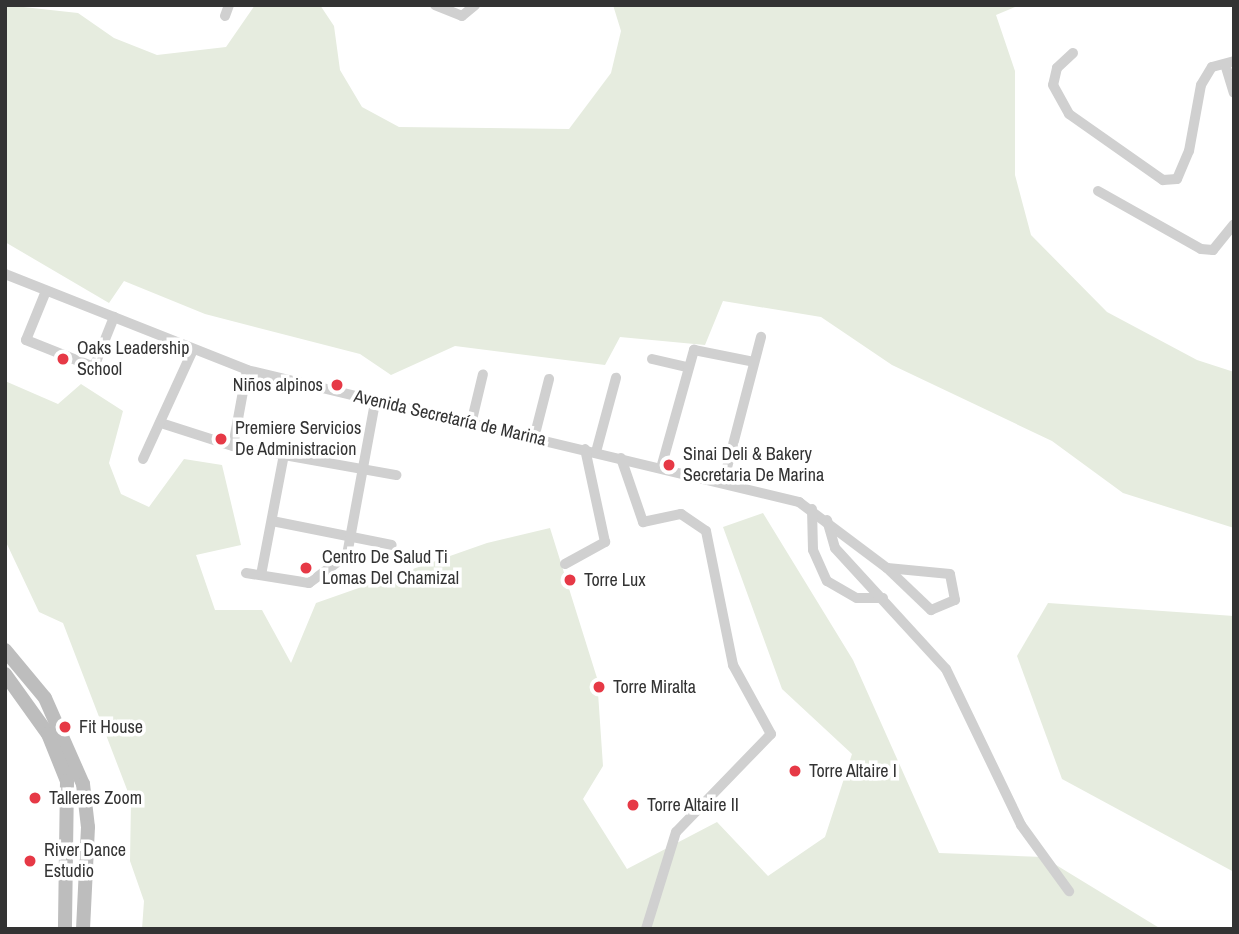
<!DOCTYPE html>
<meta charset="utf-8">
<style>
body{margin:0}
#map{position:relative;width:1239px;height:934px;overflow:hidden;background:#fff;font-family:"Archivo Narrow",sans-serif}
div>[style]{position:absolute}
.green>*{inset:0;background:#e6ecdf}
.minor>*{height:10px;margin:-5px;padding:0 5px;transform-origin:5px;border-radius:5px;background:#d0d0d0}
.secondary>*{height:14px;margin:-7px;padding:0 7px;transform-origin:7px;border-radius:7px;background:#bdbdbd}
.dots>*{width:19px;height:19px;translate:-50% -50%;box-sizing:border-box;border:4px solid #fff;border-radius:50%}
span{translate:-50% -50%;white-space:nowrap;text-align:center;line-height:1.15;-webkit-text-stroke:7px #fff;paint-order:stroke}
.poi-label{font-size:18px;color:#333}
.left{translate:0 -50%;text-align:left}
.right{translate:-100% -50%;text-align:right}
.street-label{font-size:18px;color:#333}
.frame{position:absolute;inset:0;border:7px solid #333;pointer-events:none}
</style>
<div id="map">
<div class="green">
<div style="clip-path:polygon(5px 5px,78px 13px,114px 38px,157px 55px,226px 47px,255px 5px,320px 5px,334px 26px,340px 70px,362px 107px,399px 127px,569px 129px,611px 73px,621px 31px,613px 5px,1020px 5px,996px 15px,1015px 71px,1015px 175px,1031px 235px,1107px 312px,1197px 360px,1234px 372px,1234px 528px,1123px 493px,1052px 441px,892px 365px,821px 317px,723px 301px,705px 345px,620px 337px,605px 365px,455px 346px,391px 375px,360px 354px,205px 314px,124px 281px,109px 303px,5px 242px)"></div>
<div style="clip-path:polygon(5px 381px,58px 404px,81px 384px,123px 411px,109px 463px,121px 494px,149px 507px,184px 459px,222px 465px,241px 545px,196px 555px,215px 610px,262px 610px,291px 663px,316px 603px,487px 543px,550px 528px,597px 678px,603px 766px,583px 799px,627px 869px,717px 822px,768px 876px,825px 837px,852px 754px,782px 689px,723px 527px,763px 513px,853px 660px,939px 853px,1043px 857px,1161px 929px,142px 929px,144px 901px,130px 861px,131px 800px,63px 623px,39px 612px,5px 540px)"></div>
<div style="clip-path:polygon(1048px 603px,1234px 616px,1234px 872px,1062px 779px,1017px 656px)"></div>
</div>
<div class="minor">
<div style="left:435px;top:5px;width:29px;rotate:22deg"></div>
<div style="left:462px;top:16px;width:17px;rotate:-40deg"></div>
<div style="left:225px;top:16px;width:12px;rotate:-70deg"></div>
<div style="left:1073px;top:53px;width:22px;rotate:137deg"></div>
<div style="left:1057px;top:68px;width:17px;rotate:103deg"></div>
<div style="left:1053px;top:85px;width:33px;rotate:61deg"></div>
<div style="left:1069px;top:114px;width:115px;rotate:35.1deg"></div>
<div style="left:1163px;top:180px;width:14px;rotate:-4deg"></div>
<div style="left:1177px;top:179px;width:30px;rotate:-67deg"></div>
<div style="left:1189px;top:151px;width:67px;rotate:-79.7deg"></div>
<div style="left:1201px;top:85px;width:21px;rotate:-59deg"></div>
<div style="left:1212px;top:67px;width:23px;rotate:-15deg"></div>
<div style="left:1225px;top:64px;width:30px;rotate:73deg"></div>
<div style="left:1098px;top:191px;width:118px;rotate:29.4deg"></div>
<div style="left:1201px;top:249px;width:12px;rotate:5deg"></div>
<div style="left:1213px;top:250px;width:33px;rotate:-51deg"></div>
<div style="left:5px;top:274px;width:260px;rotate:21.6deg"></div>
<div style="left:247px;top:370px;width:568px;rotate:13.45deg"></div>
<div style="left:799px;top:502px;width:110px;rotate:36.9deg"></div>
<div style="left:887px;top:568px;width:61px;rotate:43.7deg"></div>
<div style="left:931px;top:610px;width:26px;rotate:-23deg"></div>
<div style="left:955px;top:600px;width:26px;rotate:-101deg"></div>
<div style="left:950px;top:574px;width:63px;rotate:-174.6deg"></div>
<div style="left:46px;top:291px;width:53px;rotate:112.2deg"></div>
<div style="left:26px;top:340px;width:73px;rotate:21.7deg"></div>
<div style="left:94px;top:367px;width:54px;rotate:-68.2deg"></div>
<div style="left:652px;top:359px;width:36px;rotate:13deg"></div>
<div style="left:164px;top:424px;width:72px;rotate:17.7deg"></div>
<div style="left:233px;top:446px;width:166px;rotate:10.1deg"></div>
<div style="left:471px;top:424px;width:51px;rotate:-76.5deg"></div>
<div style="left:534px;top:438px;width:61px;rotate:-75.7deg"></div>
<div style="left:233px;top:446px;width:77px;rotate:-79.6deg"></div>
<div style="left:596px;top:452px;width:77px;rotate:-74.9deg"></div>
<div style="left:621px;top:458px;width:68px;rotate:71deg"></div>
<div style="left:643px;top:522px;width:39px;rotate:-12deg"></div>
<div style="left:681px;top:514px;width:30px;rotate:34deg"></div>
<div style="left:706px;top:531px;width:137px;rotate:78.6deg"></div>
<div style="left:733px;top:665px;width:79px;rotate:61.2deg"></div>
<div style="left:771px;top:734px;width:136px;rotate:134.1deg"></div>
<div style="left:676px;top:832px;width:102px;rotate:107.2deg"></div>
<div style="left:143px;top:459px;width:120px;rotate:-65.4deg"></div>
<div style="left:661px;top:468px;width:123px;rotate:-74.4deg"></div>
<div style="left:694px;top:350px;width:61px;rotate:11.3deg"></div>
<div style="left:723px;top:483px;width:151px;rotate:-75.4deg"></div>
<div style="left:812px;top:509px;width:41px;rotate:88.6deg"></div>
<div style="left:813px;top:550px;width:34px;rotate:66deg"></div>
<div style="left:827px;top:581px;width:34px;rotate:30deg"></div>
<div style="left:857px;top:598px;width:26px"></div>
<div style="left:827px;top:520px;width:29px;rotate:74deg"></div>
<div style="left:835px;top:548px;width:164px;rotate:47.5deg"></div>
<div style="left:946px;top:669px;width:173px;rotate:64.3deg"></div>
<div style="left:1021px;top:825px;width:82px;rotate:54deg"></div>
<div style="left:272px;top:521px;width:122px;rotate:11.3deg"></div>
<div style="left:565px;top:564px;width:46px;rotate:-28.8deg"></div>
<div style="left:605px;top:542px;width:95px;rotate:-102.1deg"></div>
<div style="left:246px;top:573px;width:64px;rotate:9deg"></div>
<div style="left:309px;top:583px;width:47px;rotate:-36.4deg"></div>
<div style="left:347px;top:555px;width:156px;rotate:-79.6deg"></div>
<div style="left:261px;top:575px;width:123px;rotate:-79.2deg"></div>
</div>
<div class="secondary">
<div style="left:5px;top:650px;width:62px;rotate:50.2deg"></div>
<div style="left:45px;top:698px;width:94px;rotate:66.2deg"></div>
<div style="left:83px;top:784px;width:43px;rotate:83.4deg"></div>
<div style="left:88px;top:827px;width:102px;rotate:92.8deg"></div>
<div style="left:5px;top:674px;width:74px;rotate:54.4deg"></div>
<div style="left:48px;top:734px;width:51px;rotate:68deg"></div>
<div style="left:67px;top:781px;width:148px;rotate:90.8deg"></div>
</div>
<div class="dots">
<div style="left:63px;top:359px;background:#e63946"></div>
<div style="left:337px;top:385px;background:#e63946"></div>
<div style="left:221px;top:439px;background:#e63946"></div>
<div style="left:669px;top:465px;background:#e63946"></div>
<div style="left:306px;top:568px;background:#e63946"></div>
<div style="left:570px;top:580px;background:#e63946"></div>
<div style="left:599px;top:687px;background:#e63946"></div>
<div style="left:65px;top:727px;background:#e63946"></div>
<div style="left:795px;top:771px;background:#e63946"></div>
<div style="left:35px;top:798px;background:#e63946"></div>
<div style="left:633px;top:805px;background:#e63946"></div>
<div style="left:30px;top:861px;background:#e63946"></div>
</div>
<div class="poi-label">
<span class="left" style="left:77px;top:359px">Oaks Leadership<br>School</span>
<span class="right" style="left:323px;top:385px">Niños alpinos</span>
<span class="left" style="left:235px;top:439px">Premiere Servicios<br>De Administracion</span>
<span class="left" style="left:683px;top:465px">Sinai Deli &amp; Bakery<br>Secretaria De Marina</span>
<span class="left" style="left:322px;top:568px">Centro De Salud Ti<br>Lomas Del Chamizal</span>
<span class="left" style="left:584px;top:580px">Torre Lux</span>
<span class="left" style="left:613px;top:687px">Torre Miralta</span>
<span class="left" style="left:79px;top:727px">Fit House</span>
<span class="left" style="left:809px;top:771px">Torre Altaire I</span>
<span class="left" style="left:49px;top:798px">Talleres Zoom</span>
<span class="left" style="left:647px;top:805px">Torre Altaire II</span>
<span class="left" style="left:44px;top:861px">River Dance<br>Estudio</span>
</div>
<div class="street-label">
<span style="left:450px;top:418px;rotate:13deg">Avenida Secretaría de Marina</span>
</div>
<div class="frame"></div>
</div>
